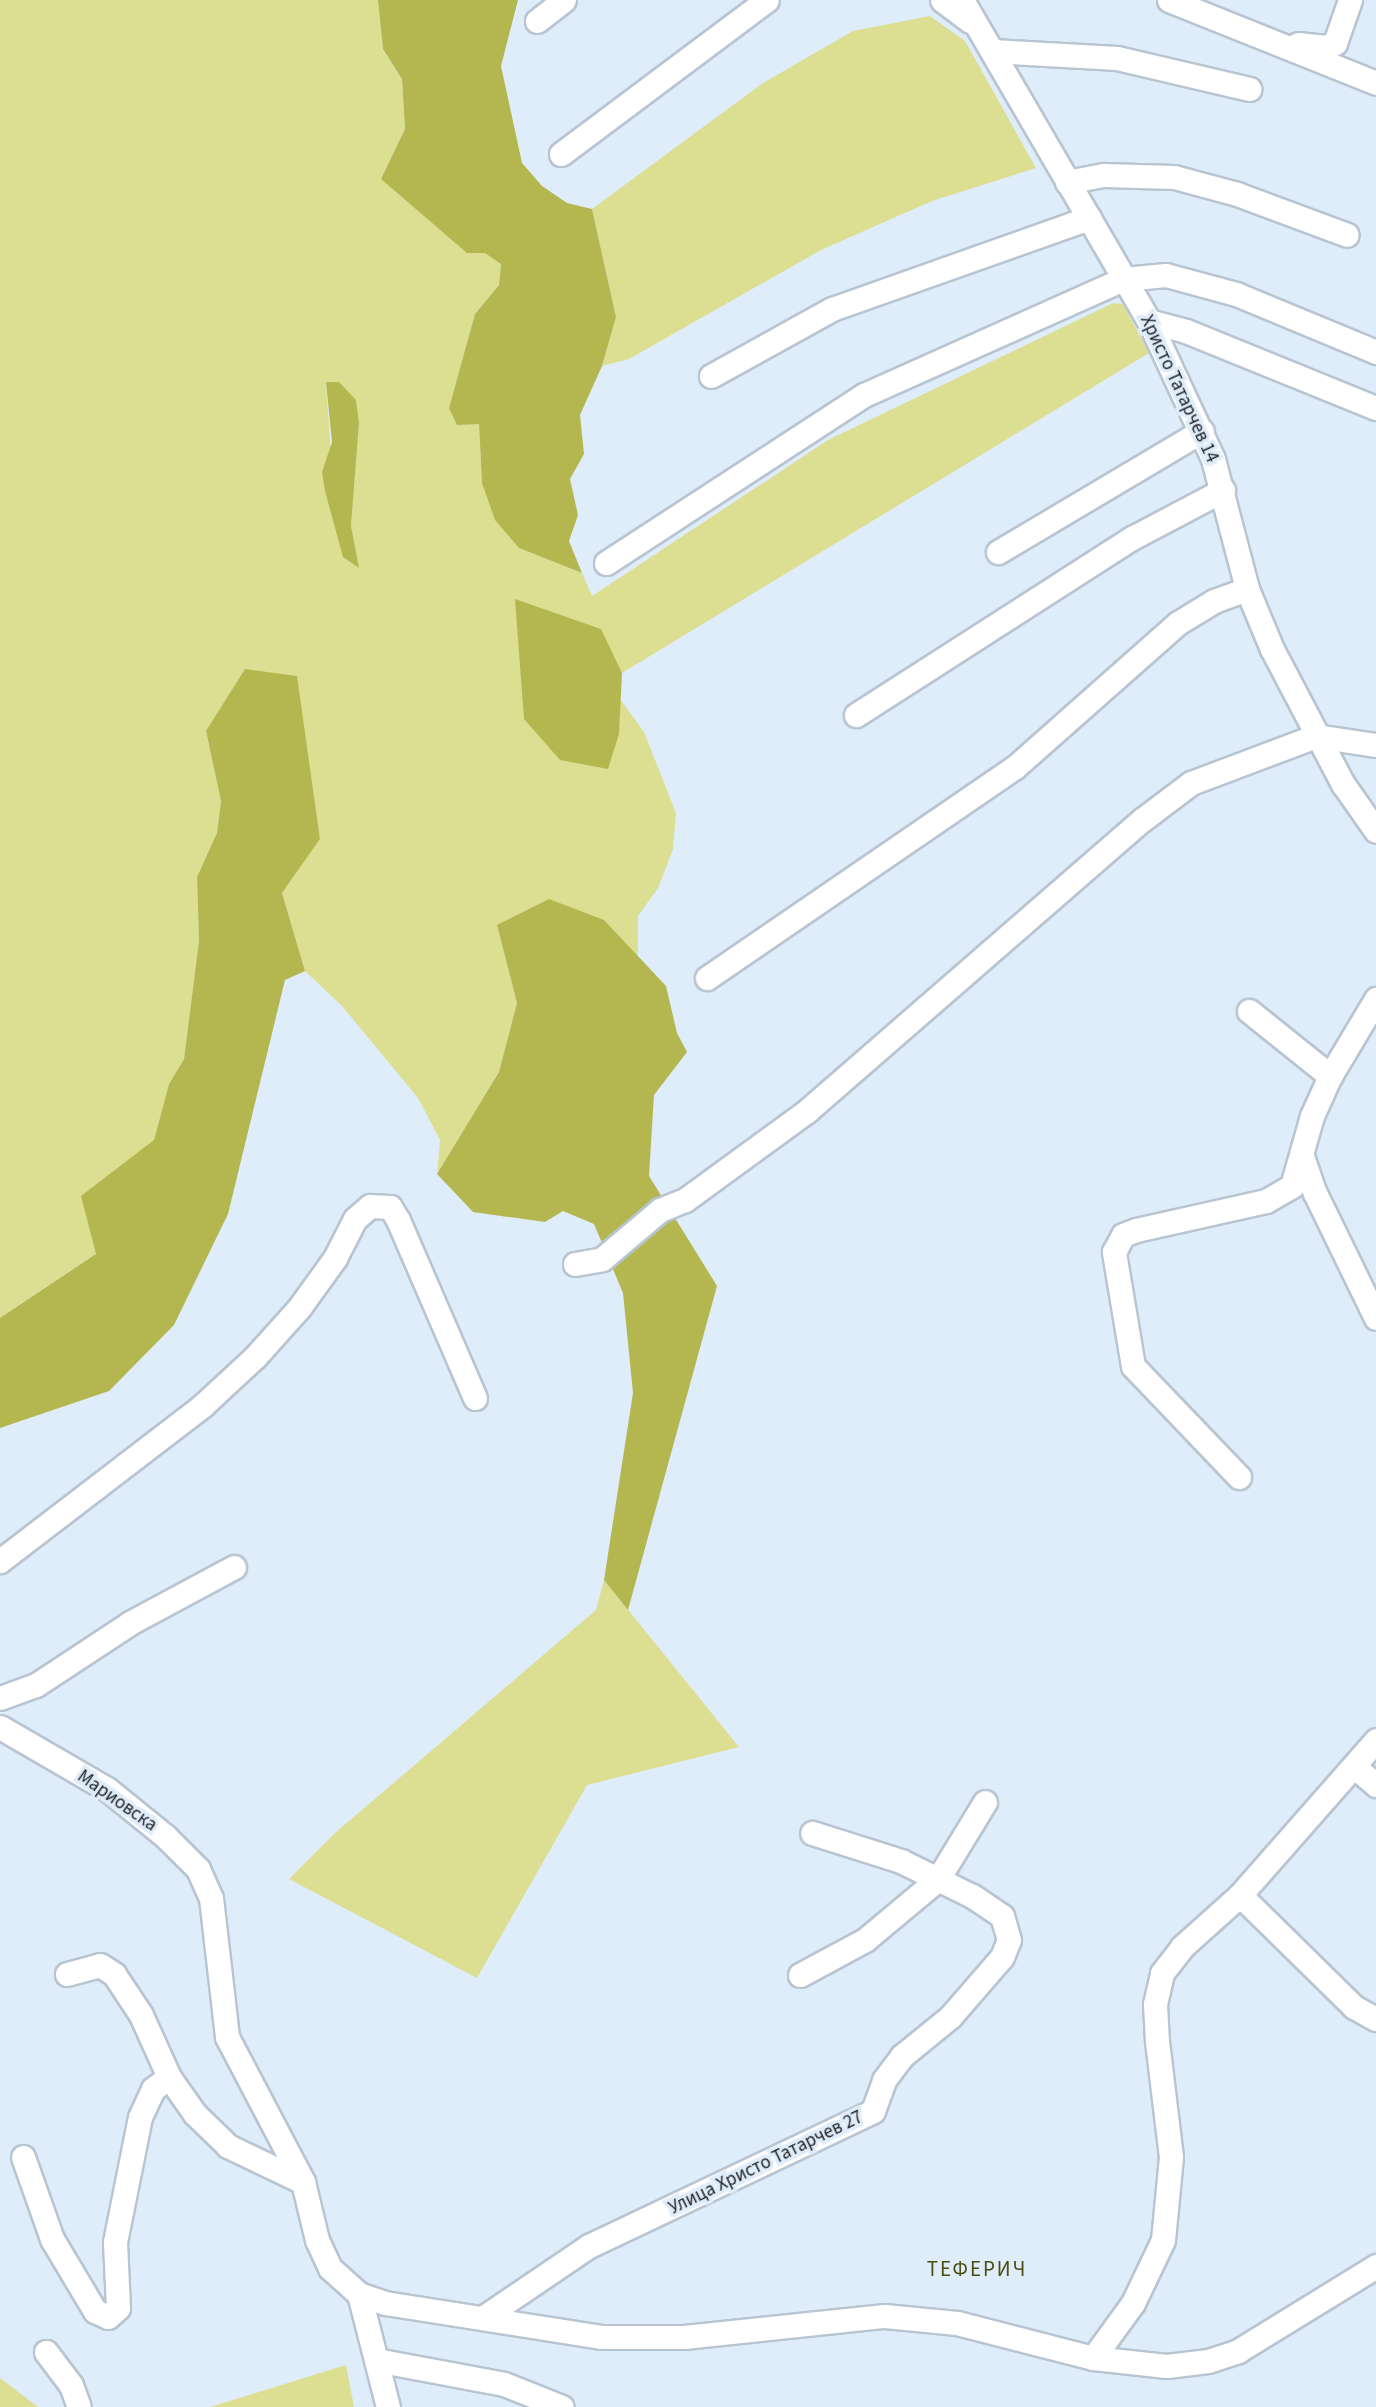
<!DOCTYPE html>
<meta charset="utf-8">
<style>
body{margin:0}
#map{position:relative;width:1376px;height:2407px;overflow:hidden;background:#dfecf9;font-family:"Source Sans 3",sans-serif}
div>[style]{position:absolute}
.green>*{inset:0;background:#dcdf91}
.forest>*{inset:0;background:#b4b74f}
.roads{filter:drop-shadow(2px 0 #b8c5d1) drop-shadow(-2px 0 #b8c5d1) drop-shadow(0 2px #b8c5d1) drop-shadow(0 -2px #b8c5d1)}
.minor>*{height:23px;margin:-11.5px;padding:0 11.5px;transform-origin:11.5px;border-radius:11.5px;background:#fff}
span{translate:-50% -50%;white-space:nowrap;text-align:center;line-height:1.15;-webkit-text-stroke:7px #dfecf9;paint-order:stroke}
.street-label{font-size:19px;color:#1f2328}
.neighbourhood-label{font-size:21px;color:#4b4c0f;letter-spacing:2px}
</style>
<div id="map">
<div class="green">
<div style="clip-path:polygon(evenodd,0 0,378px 0,383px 49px,402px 79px,405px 129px,381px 179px,501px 263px,499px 285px,475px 314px,449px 408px,479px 424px,482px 483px,519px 548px,582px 573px,592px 596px,828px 440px,1113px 303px,1123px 304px,1149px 353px,622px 673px,604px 641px,521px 660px,524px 719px,619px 734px,620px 699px,644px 732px,676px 813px,673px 849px,658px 888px,638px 916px,638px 961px,604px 920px,497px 925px,517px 1003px,499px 1072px,437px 1174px,440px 1140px,418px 1098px,342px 1006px,305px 971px,282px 893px,320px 839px,304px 728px,206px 731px,221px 801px,217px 833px,197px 877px,199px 941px,184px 1059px,169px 1084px,154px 1140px,96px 1254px,0 1318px,0 0,338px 382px,356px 400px,359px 423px,351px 526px,358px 567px,322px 472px,331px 454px,326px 383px,338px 382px)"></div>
<div style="clip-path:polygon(930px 16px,965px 41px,1036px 168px,932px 201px,821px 250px,629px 359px,602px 366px,616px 317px,592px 209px,763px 83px,853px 31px)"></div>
<div style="clip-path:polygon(604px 1580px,739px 1747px,587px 1785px,477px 1978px,289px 1879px,335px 1833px,596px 1610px)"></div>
<div style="clip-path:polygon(346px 2365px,354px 2407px,210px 2407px)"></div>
<div style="clip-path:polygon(0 2378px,38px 2407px,0 2407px)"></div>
</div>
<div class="forest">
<div style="clip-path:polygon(378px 0,518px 0,501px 66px,522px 163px,542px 186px,567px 203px,592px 209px,616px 317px,602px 366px,580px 415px,584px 454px,570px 479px,578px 515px,569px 541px,582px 573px,519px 548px,495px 520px,482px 483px,479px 424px,457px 425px,449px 408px,475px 314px,499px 285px,501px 264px,485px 253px,467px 253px,381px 179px,405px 129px,402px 79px,383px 49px)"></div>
<div style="clip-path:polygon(326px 382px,339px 382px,356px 400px,359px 423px,351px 526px,359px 568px,343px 557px,325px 491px,322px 472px,332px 442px)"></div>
<div style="clip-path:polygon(515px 599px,601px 629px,622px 673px,619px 734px,608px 769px,560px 760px,524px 719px)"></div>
<div style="clip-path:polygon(245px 669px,297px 676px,320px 839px,282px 893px,305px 971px,285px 980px,228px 1214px,174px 1325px,109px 1391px,0 1428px,0 1318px,96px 1254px,81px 1196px,154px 1140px,169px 1084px,184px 1059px,199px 941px,197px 877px,217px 833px,221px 801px,206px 731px)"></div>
<div style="clip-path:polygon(549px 899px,604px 920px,666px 986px,677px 1033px,687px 1052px,654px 1095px,649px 1176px,717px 1286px,628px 1610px,604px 1580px,633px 1393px,623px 1293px,594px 1224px,563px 1211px,545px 1222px,473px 1212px,437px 1174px,499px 1072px,517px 1003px,497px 925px)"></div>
</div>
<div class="roads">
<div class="minor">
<div style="left:942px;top:0;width:35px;rotate:37deg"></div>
<div style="left:962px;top:0;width:371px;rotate:59.8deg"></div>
<div style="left:1149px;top:321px;width:152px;rotate:65.1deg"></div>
<div style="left:1213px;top:459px;width:134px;rotate:75.3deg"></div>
<div style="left:1247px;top:589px;width:65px;rotate:67.4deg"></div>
<div style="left:1272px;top:649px;width:153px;rotate:62.3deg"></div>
<div style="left:1343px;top:784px;width:57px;rotate:54.9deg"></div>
<div style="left:1169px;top:0;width:223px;rotate:21.8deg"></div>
<div style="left:537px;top:21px;width:34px;rotate:-38deg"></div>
<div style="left:1298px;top:44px;width:28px;rotate:6deg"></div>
<div style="left:1326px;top:47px;width:10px;rotate:-24deg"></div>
<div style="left:1335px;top:43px;width:46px;rotate:-70.8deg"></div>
<div style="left:992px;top:51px;width:125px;rotate:3.2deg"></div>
<div style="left:1117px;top:58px;width:136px;rotate:13.2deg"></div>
<div style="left:561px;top:154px;width:257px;rotate:-36.8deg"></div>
<div style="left:1067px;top:182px;width:38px;rotate:-11deg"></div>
<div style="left:1104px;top:175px;width:70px;rotate:1.6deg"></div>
<div style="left:1174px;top:177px;width:65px;rotate:15.1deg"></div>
<div style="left:1237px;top:194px;width:117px;rotate:20.4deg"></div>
<div style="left:1149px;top:321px;width:38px;rotate:15deg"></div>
<div style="left:1186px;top:331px;width:205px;rotate:22.1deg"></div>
<div style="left:711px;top:376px;width:138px;rotate:-29deg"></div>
<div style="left:832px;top:309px;width:273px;rotate:-19.5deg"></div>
<div style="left:998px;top:552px;width:237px;rotate:-30.7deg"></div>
<div style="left:606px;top:563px;width:308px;rotate:-33.1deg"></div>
<div style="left:864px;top:395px;width:284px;rotate:-24.1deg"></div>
<div style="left:1123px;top:279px;width:43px;rotate:-5.3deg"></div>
<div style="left:1166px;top:275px;width:73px;rotate:15.2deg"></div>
<div style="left:1236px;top:294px;width:152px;rotate:22.5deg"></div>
<div style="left:856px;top:715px;width:328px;rotate:-32.7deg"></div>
<div style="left:1132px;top:538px;width:103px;rotate:-27.8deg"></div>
<div style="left:707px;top:978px;width:372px;rotate:-34.4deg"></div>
<div style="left:1014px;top:768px;width:219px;rotate:-41.5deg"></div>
<div style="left:1178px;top:623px;width:42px;rotate:-31.4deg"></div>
<div style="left:1214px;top:601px;width:35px;rotate:-20deg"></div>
<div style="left:1249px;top:1011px;width:104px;rotate:38.7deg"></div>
<div style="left:1302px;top:1156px;width:39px;rotate:71deg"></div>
<div style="left:1315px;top:1193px;width:139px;rotate:64deg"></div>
<div style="left:575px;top:1264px;width:27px;rotate:-10deg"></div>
<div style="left:602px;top:1259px;width:76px;rotate:-40.2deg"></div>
<div style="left:660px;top:1210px;width:27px;rotate:-22deg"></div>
<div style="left:685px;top:1200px;width:151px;rotate:-36.1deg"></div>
<div style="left:807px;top:1111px;width:444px;rotate:-41deg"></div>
<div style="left:1142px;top:820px;width:61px;rotate:-37.1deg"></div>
<div style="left:1191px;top:783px;width:134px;rotate:-20.6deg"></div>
<div style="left:1316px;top:736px;width:61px;rotate:8.5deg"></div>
<div style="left:1239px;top:1477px;width:153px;rotate:-133.7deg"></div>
<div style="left:1133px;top:1366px;width:116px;rotate:-99.5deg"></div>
<div style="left:1114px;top:1252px;width:19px;rotate:-62deg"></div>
<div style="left:1123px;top:1235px;width:14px;rotate:-21deg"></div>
<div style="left:1136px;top:1230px;width:133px;rotate:-12.6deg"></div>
<div style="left:1266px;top:1201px;width:30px;rotate:-30deg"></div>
<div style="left:1292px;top:1186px;width:73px;rotate:-74.1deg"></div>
<div style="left:1312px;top:1116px;width:44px;rotate:-65.8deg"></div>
<div style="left:1330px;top:1076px;width:90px;rotate:-59.1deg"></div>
<div style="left:0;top:1561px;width:255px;rotate:-37.5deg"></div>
<div style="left:202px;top:1406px;width:72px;rotate:-42.8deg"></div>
<div style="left:255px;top:1357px;width:66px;rotate:-48.1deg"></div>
<div style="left:299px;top:1308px;width:62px;rotate:-54.2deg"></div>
<div style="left:335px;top:1258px;width:44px;rotate:-62.9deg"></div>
<div style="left:355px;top:1219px;width:20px;rotate:-41deg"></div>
<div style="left:370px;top:1206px;width:20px;rotate:3deg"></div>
<div style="left:390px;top:1207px;width:15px;rotate:58deg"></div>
<div style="left:398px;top:1220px;width:194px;rotate:66.6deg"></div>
<div style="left:0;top:1698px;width:38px;rotate:-20deg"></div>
<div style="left:36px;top:1685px;width:113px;rotate:-33.4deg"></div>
<div style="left:130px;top:1623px;width:118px;rotate:-28.3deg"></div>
<div style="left:0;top:1727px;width:124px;rotate:30.1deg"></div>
<div style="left:107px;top:1789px;width:75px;rotate:39deg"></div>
<div style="left:165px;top:1836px;width:47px;rotate:45deg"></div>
<div style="left:198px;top:1869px;width:32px;rotate:66deg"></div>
<div style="left:211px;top:1898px;width:140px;rotate:83.4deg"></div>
<div style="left:227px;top:2037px;width:164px;rotate:62.3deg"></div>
<div style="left:303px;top:2182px;width:60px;rotate:76.4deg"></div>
<div style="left:317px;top:2240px;width:31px;rotate:65deg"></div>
<div style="left:330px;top:2268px;width:39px;rotate:42deg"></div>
<div style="left:359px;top:2294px;width:28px;rotate:19deg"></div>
<div style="left:385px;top:2303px;width:220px;rotate:8.9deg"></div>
<div style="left:602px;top:2337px;width:82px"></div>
<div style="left:684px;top:2337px;width:202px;rotate:-6deg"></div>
<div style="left:885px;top:2316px;width:72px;rotate:5.6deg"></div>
<div style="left:957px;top:2323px;width:140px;rotate:14.4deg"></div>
<div style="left:1093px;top:2358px;width:74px;rotate:6.2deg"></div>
<div style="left:1167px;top:2366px;width:41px;rotate:-7deg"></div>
<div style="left:1208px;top:2361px;width:32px;rotate:-18deg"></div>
<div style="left:1238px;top:2351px;width:162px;rotate:-31.6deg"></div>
<div style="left:1354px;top:1766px;width:29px;rotate:41deg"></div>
<div style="left:1240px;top:1895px;width:160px;rotate:44.5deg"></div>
<div style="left:1354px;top:2007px;width:25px;rotate:29deg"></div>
<div style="left:67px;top:1974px;width:34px;rotate:-15deg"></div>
<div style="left:100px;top:1965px;width:17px;rotate:33deg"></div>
<div style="left:114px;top:1974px;width:49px;rotate:56.6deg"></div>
<div style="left:141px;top:2015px;width:68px;rotate:65.7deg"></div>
<div style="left:800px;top:1975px;width:74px;rotate:-28.3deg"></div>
<div style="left:865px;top:1940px;width:95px;rotate:-39.9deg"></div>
<div style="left:938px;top:1879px;width:90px;rotate:-58.6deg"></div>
<div style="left:23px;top:2157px;width:87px;rotate:70.5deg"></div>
<div style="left:52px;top:2239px;width:84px;rotate:59.2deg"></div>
<div style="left:95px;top:2311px;width:14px;rotate:25deg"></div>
<div style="left:108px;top:2317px;width:13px;rotate:-42deg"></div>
<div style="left:118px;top:2308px;width:66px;rotate:-92.6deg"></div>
<div style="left:115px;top:2242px;width:127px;rotate:-78.7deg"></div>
<div style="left:140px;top:2117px;width:31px;rotate:-65deg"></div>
<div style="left:153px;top:2089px;width:20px;rotate:-37deg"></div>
<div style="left:169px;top:2077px;width:45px;rotate:54.9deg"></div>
<div style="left:195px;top:2114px;width:46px;rotate:44.1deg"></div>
<div style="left:228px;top:2146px;width:83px;rotate:25.6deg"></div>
<div style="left:359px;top:2294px;width:117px;rotate:75.6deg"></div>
<div style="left:484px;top:2317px;width:127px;rotate:-34.1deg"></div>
<div style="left:589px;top:2246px;width:314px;rotate:-25.4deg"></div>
<div style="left:873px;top:2111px;width:33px;rotate:-70deg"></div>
<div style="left:884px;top:2080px;width:30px;rotate:-53deg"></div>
<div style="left:902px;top:2056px;width:62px;rotate:-39.1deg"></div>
<div style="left:950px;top:2017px;width:79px;rotate:-49.1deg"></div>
<div style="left:1002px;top:1957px;width:18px;rotate:-68deg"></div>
<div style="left:1009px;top:1940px;width:25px;rotate:-106deg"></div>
<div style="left:1002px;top:1916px;width:36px;rotate:-146deg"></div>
<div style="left:972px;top:1896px;width:79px;rotate:-153.8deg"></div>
<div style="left:901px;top:1861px;width:93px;rotate:-162.5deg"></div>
<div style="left:46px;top:2352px;width:41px;rotate:52.9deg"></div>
<div style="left:71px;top:2385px;width:23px;rotate:70deg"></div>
<div style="left:1093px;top:2358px;width:68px;rotate:-54deg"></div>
<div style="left:1133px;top:2303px;width:70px;rotate:-64.5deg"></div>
<div style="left:1163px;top:2240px;width:83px;rotate:-84.5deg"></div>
<div style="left:1171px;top:2157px;width:116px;rotate:-96.9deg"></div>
<div style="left:1157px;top:2042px;width:38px;rotate:-93deg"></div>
<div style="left:1155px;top:2004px;width:32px;rotate:-77deg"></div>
<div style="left:1162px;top:1973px;width:33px;rotate:-52deg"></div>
<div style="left:1182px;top:1947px;width:78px;rotate:-41.9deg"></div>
<div style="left:1240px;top:1895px;width:206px;rotate:-48.7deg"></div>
<div style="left:376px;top:2360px;width:130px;rotate:10.6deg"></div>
<div style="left:504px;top:2384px;width:62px;rotate:21.6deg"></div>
</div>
</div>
<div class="street-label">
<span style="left:1179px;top:389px;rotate:65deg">Христо Татарчев 14</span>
<span style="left:117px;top:1801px;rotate:35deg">Мариовска</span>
<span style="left:766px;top:2163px;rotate:-26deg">Улица Христо Татарчев 27</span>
</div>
<div class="neighbourhood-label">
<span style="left:977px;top:2269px">ТЕФЕРИЧ</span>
</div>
</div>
